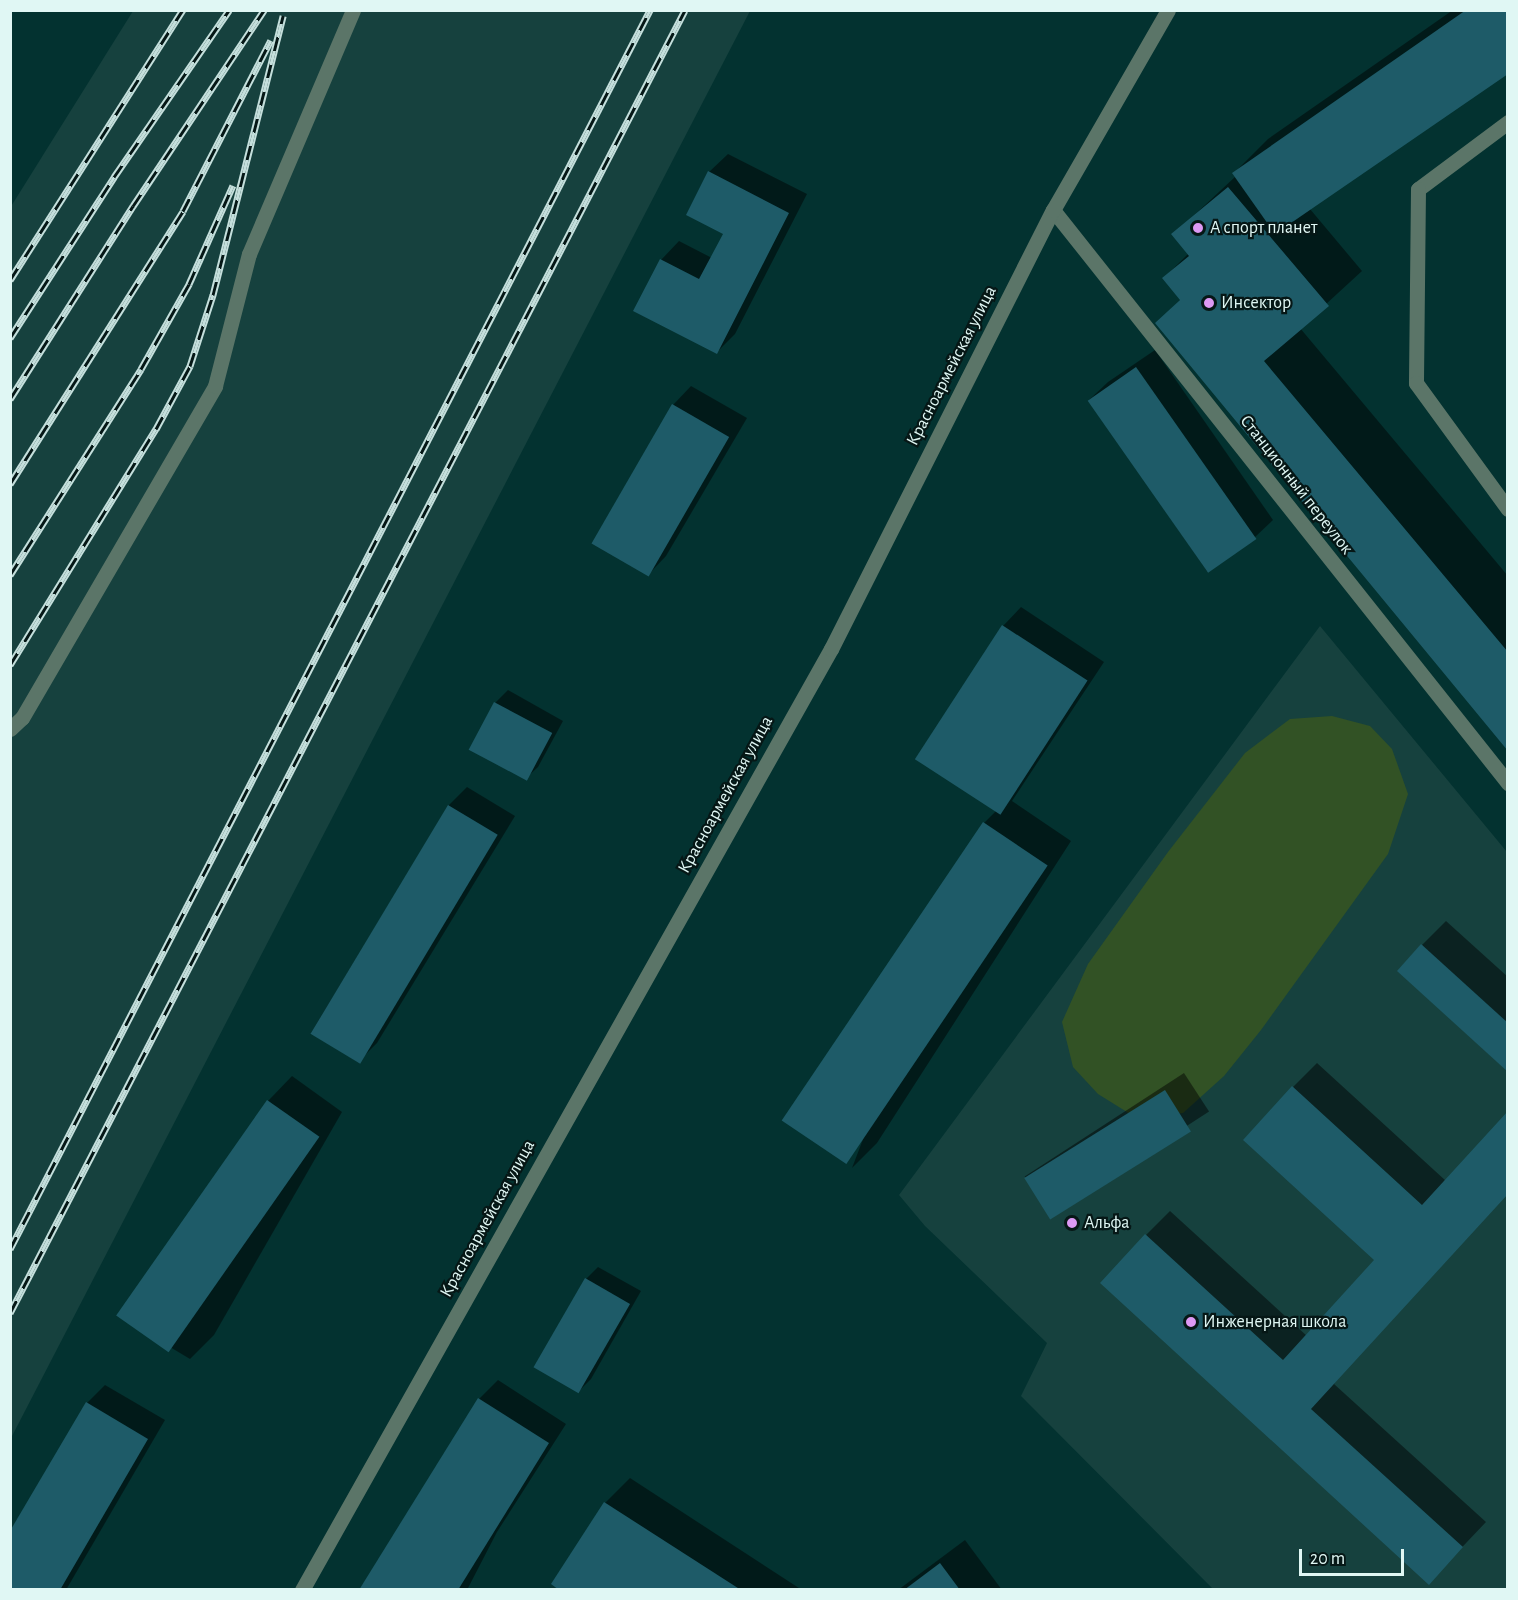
<!DOCTYPE html>
<meta charset="utf-8">
<style>
body{margin:0}
#map{position:relative;width:1518px;height:1600px;overflow:hidden;background:#033230;font-family:"Alegreya Sans",sans-serif}
div>[style]{position:absolute}
.built>*{inset:0;background:#16413e}
.green>*{inset:0;background:#325225}
.shadow>*{inset:0;background:#0007;transform-origin:0 0}
.building>*{inset:0;background:#1e5b68;transform-origin:0 0}
.service>*{height:15px;margin:-7.5px;padding:0 7.5px;transform-origin:7.5px;border-radius:7.5px;background:#5b7568}
.minor>*{height:15px;margin:-7.5px;padding:0 7.5px;transform-origin:7.5px;border-radius:7.5px;background:#5b7568}
.tertiary>*{height:15px;margin:-7.5px;padding:0 7.5px;transform-origin:7.5px;border-radius:7.5px;background:#5b7568}
.rail>*{height:7px;margin-top:-3.5px;transform-origin:0;background:repeating-linear-gradient(90deg,#061716 0 14px,#c5dfdc 0 28px);box-sizing:border-box;border-block:2px solid #c5dfdc}
.dots>*{width:16px;height:16px;translate:-50% -50%;box-sizing:border-box;border:3px solid #061716;border-radius:50%}
span{translate:-50% -50%;white-space:nowrap;text-align:center;line-height:1.15;-webkit-text-stroke:4.5px #061716;paint-order:stroke}
.poi-label{font-size:18px;color:#e0f7f4}
.left{translate:0 -50%;text-align:left}
.street-label{font-size:18px;color:#e0f7f4}
.frame{position:absolute;inset:0;border:12px solid #e0f7f4;pointer-events:none}
.scale{position:absolute;left:1299px;top:1549px;width:105px;height:27px;box-sizing:border-box;border:3px solid #e0f7f4;border-top:0;padding-left:8px;font-size:18px;line-height:21px;white-space:nowrap;color:#e0f7f4;-webkit-text-stroke:4px #061716;paint-order:stroke}
</style>
<div id="map">
<div class="built">
<div style="clip-path:polygon(133px 11px,750px 11px,11px 1438px,10px 208px)"></div>
<div style="clip-path:polygon(1320px 626px,1507px 852px,1507px 1589px,1213px 1589px,1021px 1396px,1047px 1343px,925px 1226px,899px 1195px)"></div>
</div>
<div class="green">
<div style="clip-path:polygon(1332px 716px,1370px 726px,1392px 749px,1408px 794px,1388px 854px,1261px 1030px,1224px 1076px,1183px 1113px,1135px 1117px,1098px 1094px,1073px 1067px,1062px 1022px,1088px 964px,1168px 852px,1245px 753px,1290px 719px)"></div>
</div>
<div class="shadow">
<div style="clip-path:polygon(1453px 10px,1508px 10px,1310px 209px,1362px 271px,1300px 328px,1508px 576px,1508px 749px,1157px 323px,1181px 299px,1164px 278px,1189px 253px,1173px 235px,1236px 176px,1234px 173px,1268px 139px)"></div>
<div style="clip-path:polygon(728px 154px,807px 194px,735px 334px,717px 352px,661px 260px,679px 241px,712px 258px,725px 233px,709px 172px)"></div>
<div style="clip-path:polygon(1155px 350px,1273px 520px,1254px 538px,1207px 571px,1089px 400px,1108px 382px)"></div>
<div style="clip-path:polygon(691px 386px,747px 418px,666px 556px,648px 575px,673px 405px)"></div>
<div style="clip-path:polygon(1021px 607px,1104px 662px,1012px 801px,1071px 841px,877px 1143px,852px 1168px,984px 823px,996px 811px,1003px 626px)"></div>
<div style="clip-path:polygon(508px 690px,563px 721px,538px 767px,525px 779px,470px 749px,496px 702px)"></div>
<div style="clip-path:polygon(467px 787px,515px 816px,377px 1043px,358px 1062px,311px 1033px,449px 805px)"></div>
<div style="clip-path:polygon(1446px 921px,1508px 977px,1508px 1070px,1422px 945px)"></div>
<div style="clip-path:polygon(1317px 1063px,1446px 1181px,1334px 1384px,1486px 1522px,1429px 1582px,1146px 1235px,1170px 1211px,1307px 1336px,1377px 1260px,1293px 1087px)"></div>
<div style="left:1184px;top:1073px;width:46px;height:190px;rotate:57deg"></div>
<div style="clip-path:polygon(292px 1076px,342px 1112px,214px 1335px,190px 1359px,135px 1326px,268px 1101px)"></div>
<div style="clip-path:polygon(598px 1267px,641px 1291px,591px 1379px,579px 1391px,586px 1279px)"></div>
<div style="clip-path:polygon(498px 1380px,566px 1424px,497px 1532px,467px 1590px,361px 1590px,479px 1399px)"></div>
<div style="clip-path:polygon(105px 1385px,165px 1420px,66px 1590px,10px 1590px,87px 1403px)"></div>
<div style="clip-path:polygon(630px 1478px,802px 1590px,562px 1590px,553px 1584px,605px 1503px)"></div>
<div style="clip-path:polygon(965px 1540px,1002px 1590px,898px 1590px)"></div>
</div>
<div class="building">
<div style="clip-path:polygon(1466px 10px,1508px 10px,1508px 74px,1275px 234px,1232px 173px)"></div>
<div style="clip-path:polygon(708px 171px,789px 213px,717px 354px,633px 311px,660px 259px,699px 279px,723px 234px,686px 215px)"></div>
<div style="clip-path:polygon(1228px 187px,1329px 306px,1264px 361px,1508px 652px,1508px 751px,1155px 323px,1180px 300px,1162px 278px,1189px 256px,1171px 234px)"></div>
<div style="left:1136px;top:367px;width:210px;height:59px;rotate:55deg"></div>
<div style="left:672px;top:404px;width:66px;height:161px;rotate:30deg"></div>
<div style="left:1002px;top:625px;width:102px;height:160px;rotate:33deg"></div>
<div style="left:494px;top:702px;width:66px;height:54px;rotate:28deg"></div>
<div style="left:448px;top:805px;width:58px;height:267px;rotate:31deg"></div>
<div style="left:983px;top:822px;width:78px;height:360px;rotate:34deg"></div>
<div style="clip-path:polygon(1421px 944px,1508px 1023px,1508px 1072px,1397px 971px)"></div>
<div style="clip-path:polygon(1292px 1086px,1422px 1205px,1508px 1111px,1508px 1194px,1311px 1409px,1463px 1547px,1429px 1585px,1100px 1283px,1145px 1234px,1283px 1360px,1374px 1260px,1243px 1140px)"></div>
<div style="left:1165px;top:1090px;width:49px;height:166px;rotate:58deg"></div>
<div style="left:267px;top:1100px;width:64px;height:263px;rotate:35deg"></div>
<div style="left:585px;top:1278px;width:52px;height:103px;rotate:30deg"></div>
<div style="clip-path:polygon(478px 1398px,549px 1443px,458px 1590px,359px 1590px)"></div>
<div style="clip-path:polygon(86px 1402px,148px 1439px,60px 1590px,10px 1590px,10px 1531px)"></div>
<div style="clip-path:polygon(604px 1502px,741px 1590px,559px 1590px,551px 1584px)"></div>
<div style="clip-path:polygon(940px 1563px,960px 1590px,904px 1590px)"></div>
</div>
<div class="service">
<div style="left:1508px;top:122px;width:112px;rotate:143.3deg"></div>
<div style="left:1418px;top:189px;width:194px;rotate:90.6deg"></div>
<div style="left:1416px;top:383px;width:156px;rotate:53.9deg"></div>
<div style="left:10px;top:729px;width:16px;rotate:-43deg"></div>
<div style="left:22px;top:718px;width:384px;rotate:-59.8deg"></div>
<div style="left:215px;top:386px;width:136px;rotate:-75.6deg"></div>
<div style="left:249px;top:254px;width:265px;rotate:-66.9deg"></div>
</div>
<div class="minor">
<div style="left:1053px;top:210px;width:732px;rotate:51.55deg"></div>
</div>
<div class="tertiary">
<div style="left:302px;top:1590px;width:1080px;rotate:-60.66deg"></div>
<div style="left:831px;top:649px;width:492px;rotate:-63.2deg"></div>
<div style="left:1053px;top:210px;width:231px;rotate:-60.1deg"></div>
</div>
<div class="rail">
<div style="left:10px;top:280px;width:321px;rotate:-57.4deg"></div>
<div style="left:10px;top:338px;width:192px;rotate:-57.1deg"></div>
<div style="left:114px;top:177px;width:203px;rotate:-55.4deg"></div>
<div style="left:10px;top:399px;width:229px;rotate:-57.5deg"></div>
<div style="left:133px;top:206px;width:236px;rotate:-56.2deg"></div>
<div style="left:10px;top:484px;width:323px;rotate:-57.6deg"></div>
<div style="left:183px;top:211px;width:192px;rotate:-62.8deg"></div>
<div style="left:10px;top:575px;width:244px;rotate:-57.5deg"></div>
<div style="left:141px;top:369px;width:98px;rotate:-60.5deg"></div>
<div style="left:189px;top:284px;width:108px;rotate:-66deg"></div>
<div style="left:10px;top:665px;width:278px;rotate:-58.3deg"></div>
<div style="left:156px;top:429px;width:72px;rotate:-61.6deg"></div>
<div style="left:190px;top:366px;width:75px;rotate:-72.1deg"></div>
<div style="left:213px;top:295px;width:288px;rotate:-75.9deg"></div>
<div style="left:10px;top:1249px;width:1395px;rotate:-62.68deg"></div>
<div style="left:10px;top:1313px;width:1467px;rotate:-62.61deg"></div>
</div>
<div class="dots">
<div style="left:1198px;top:228px;background:#dd99f4"></div>
<div style="left:1209px;top:303px;background:#dd99f4"></div>
<div style="left:1072px;top:1223px;background:#dd99f4"></div>
<div style="left:1191px;top:1322px;background:#dd99f4"></div>
</div>
<div class="poi-label">
<span class="left" style="left:1210px;top:228px">А спорт планет</span>
<span class="left" style="left:1221px;top:303px">Инсектор</span>
<span class="left" style="left:1084px;top:1223px">Альфа</span>
<span class="left" style="left:1203px;top:1322px">Инженерная школа</span>
</div>
<div class="street-label">
<span style="left:952px;top:366px;rotate:-63deg">Красноармейская улица</span>
<span style="left:1296px;top:485px;rotate:52deg">Станционный переулок</span>
<span style="left:726px;top:795px;rotate:-61deg">Красноармейская улица</span>
<span style="left:488px;top:1219px;rotate:-61deg">Красноармейская улица</span>
</div>
<div class="frame"></div>
<div class="scale">20 m</div>
</div>
